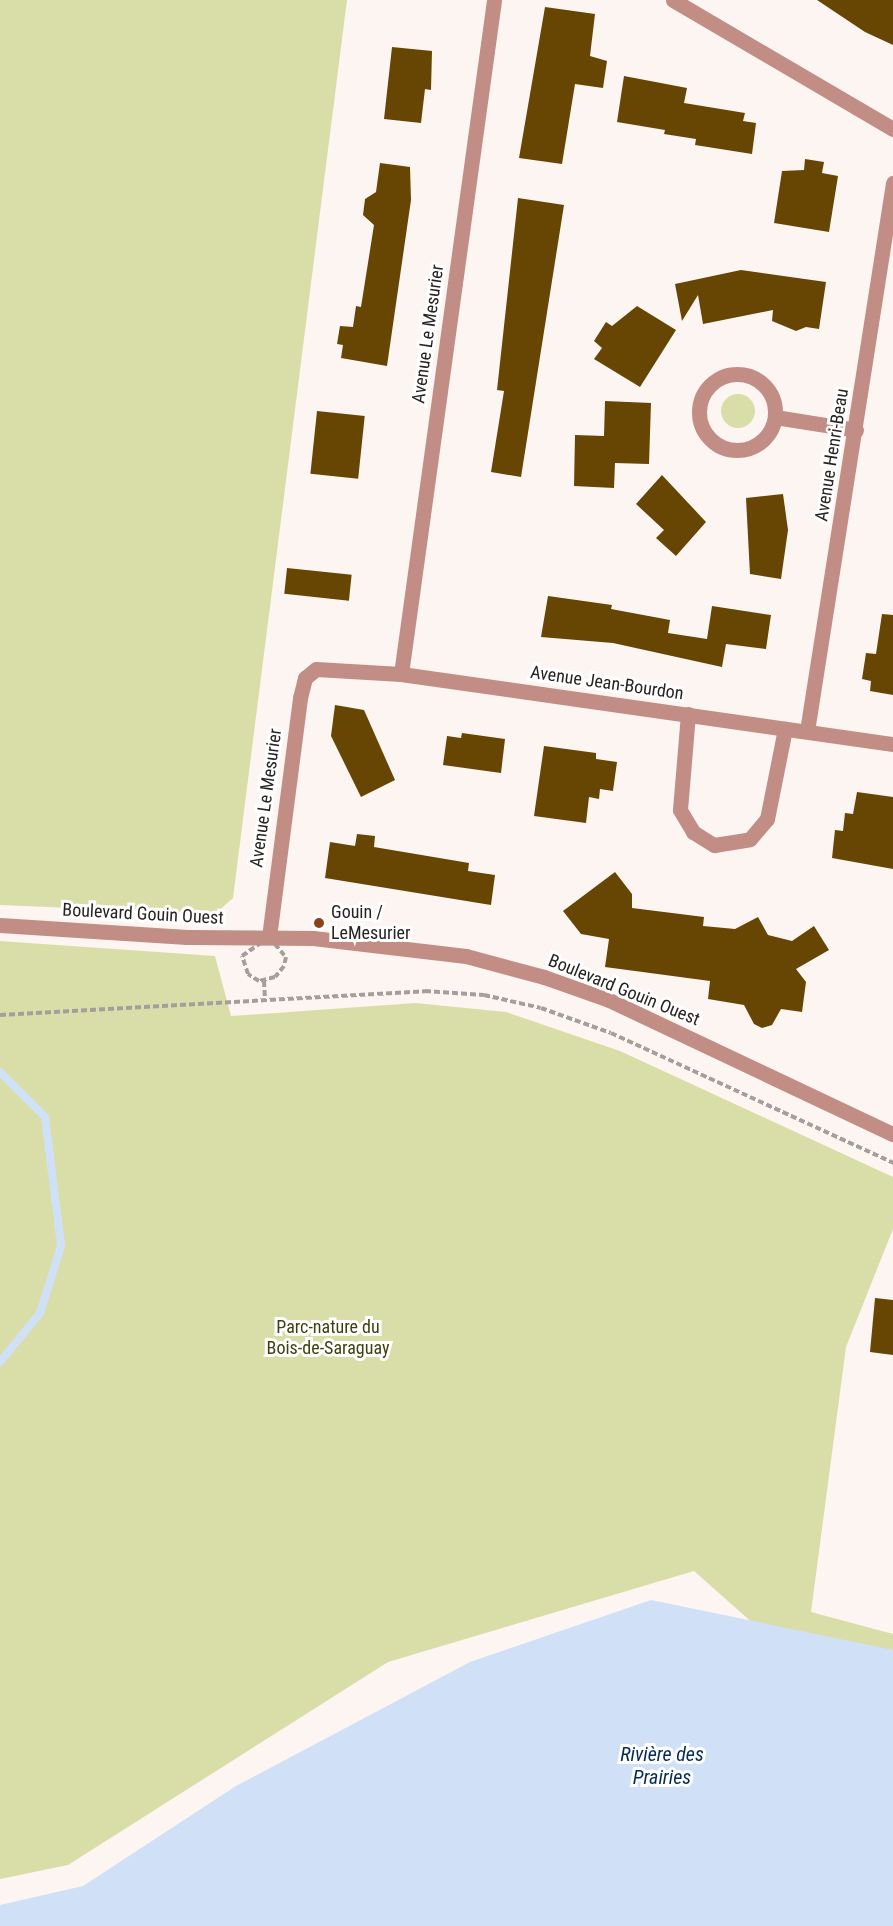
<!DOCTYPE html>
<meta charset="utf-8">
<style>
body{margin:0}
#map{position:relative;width:893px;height:1926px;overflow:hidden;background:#fdf5f1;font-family:"Roboto Condensed",sans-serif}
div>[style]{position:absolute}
.green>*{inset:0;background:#d9dea9}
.round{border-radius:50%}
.water>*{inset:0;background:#d0e0f6}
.stream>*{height:8px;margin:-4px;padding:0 4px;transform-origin:4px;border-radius:4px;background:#d0e0f6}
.building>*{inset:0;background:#674502;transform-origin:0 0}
.path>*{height:4px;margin-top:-2px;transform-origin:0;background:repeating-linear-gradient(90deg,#a59f9b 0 6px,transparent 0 9px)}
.minor>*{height:15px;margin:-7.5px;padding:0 7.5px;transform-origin:7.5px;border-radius:7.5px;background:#c18d85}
.minor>.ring{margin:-7.5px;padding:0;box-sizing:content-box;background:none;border:15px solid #c18d85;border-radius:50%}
.tertiary>*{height:15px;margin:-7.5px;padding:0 7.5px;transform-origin:7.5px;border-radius:7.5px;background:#c18d85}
.dots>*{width:16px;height:16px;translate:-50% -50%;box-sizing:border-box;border:3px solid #fff;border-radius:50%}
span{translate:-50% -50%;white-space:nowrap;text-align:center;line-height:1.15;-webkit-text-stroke:6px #fff;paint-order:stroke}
.street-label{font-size:18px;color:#262321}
.poi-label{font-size:18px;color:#262321}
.left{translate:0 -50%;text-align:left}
.park-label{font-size:18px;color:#3e410e}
.water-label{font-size:20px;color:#032a58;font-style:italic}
</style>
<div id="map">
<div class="green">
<div style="clip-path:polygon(0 0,347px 0,233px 898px,215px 914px,0 905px)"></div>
<div class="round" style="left:721px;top:394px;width:34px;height:34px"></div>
<div style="clip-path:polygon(0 941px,215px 956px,231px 1016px,415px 1003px,506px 1012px,620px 1051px,893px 1177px,893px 1229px,846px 1347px,811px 1612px,893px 1634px,893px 1747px,694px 1571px,388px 1662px,68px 1865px,0 1879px)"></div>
</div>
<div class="water">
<div style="clip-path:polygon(651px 1600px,893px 1650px,893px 1926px,0 1926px,0 1905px,83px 1886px,236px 1786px,470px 1662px)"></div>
</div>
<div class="stream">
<div style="left:0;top:1072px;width:64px;rotate:45deg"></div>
<div style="left:45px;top:1117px;width:130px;rotate:82.9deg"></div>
<div style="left:61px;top:1246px;width:70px;rotate:107.4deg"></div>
<div style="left:40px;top:1313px;width:63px;rotate:129.2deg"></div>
</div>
<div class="building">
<div style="clip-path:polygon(817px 0,893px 0,893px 45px,865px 32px)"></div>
<div style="clip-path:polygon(545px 7px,595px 14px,590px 56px,607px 61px,603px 88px,575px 84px,562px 164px,519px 158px)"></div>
<div style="clip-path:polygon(392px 47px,432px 51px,431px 90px,425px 89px,421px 123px,384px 119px)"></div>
<div style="clip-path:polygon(624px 76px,687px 88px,684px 103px,745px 113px,743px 121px,756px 123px,752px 154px,695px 145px,696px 139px,664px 134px,665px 130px,617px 122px)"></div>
<div style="clip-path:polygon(805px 159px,824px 162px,822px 173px,838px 176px,829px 232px,774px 223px,782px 171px,804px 170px)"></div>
<div style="clip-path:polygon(380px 163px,410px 167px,411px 200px,387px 366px,341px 358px,343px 345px,337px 344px,340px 326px,353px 327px,356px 306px,361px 307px,374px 225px,363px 215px,365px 199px,376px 192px)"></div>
<div style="clip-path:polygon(518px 198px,564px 205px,521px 477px,491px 472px,504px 391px,497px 390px)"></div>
<div style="clip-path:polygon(741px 270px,826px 282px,819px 329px,806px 327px,796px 331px,772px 321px,773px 310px,703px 324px,698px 295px,682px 321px,675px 284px)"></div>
<div style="clip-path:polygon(637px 306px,676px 330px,640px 387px,594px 359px,602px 348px,594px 341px,606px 322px,612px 326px)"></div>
<div style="clip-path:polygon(605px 401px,651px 403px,649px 464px,615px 463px,614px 488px,574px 486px,575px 435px,604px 436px)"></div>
<div style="left:317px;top:411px;width:48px;height:63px;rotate:6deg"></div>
<div style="clip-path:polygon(662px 475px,706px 522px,676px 556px,656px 538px,664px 530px,636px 504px)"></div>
<div style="clip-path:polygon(783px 494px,788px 530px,781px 579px,750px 574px,746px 498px)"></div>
<div style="left:287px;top:568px;width:65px;height:26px;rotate:6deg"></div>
<div style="clip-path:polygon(548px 596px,612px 605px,611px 609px,670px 620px,668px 633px,707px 639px,712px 606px,771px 615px,766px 649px,726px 644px,722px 667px,613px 643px,541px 637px)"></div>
<div style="clip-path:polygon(882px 614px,893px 615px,893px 695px,870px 691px,871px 681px,862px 679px,866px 653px,876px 654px)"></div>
<div style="clip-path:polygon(335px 705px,364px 710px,395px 780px,361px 797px,331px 736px)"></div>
<div style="clip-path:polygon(462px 733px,505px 739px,501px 773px,443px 765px,447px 736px,461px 738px)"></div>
<div style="clip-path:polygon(544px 746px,596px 753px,596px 759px,617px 762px,613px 791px,600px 789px,599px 799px,589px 797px,586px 823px,534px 816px)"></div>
<div style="clip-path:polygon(857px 792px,893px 797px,893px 869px,832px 858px,835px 830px,843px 831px,845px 813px,853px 814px)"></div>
<div style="clip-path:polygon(357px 834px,375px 836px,374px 847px,469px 863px,468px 871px,495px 875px,491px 905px,325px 878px,330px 842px,355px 846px)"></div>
<div style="clip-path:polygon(615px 872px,632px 894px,632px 908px,704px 917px,703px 926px,735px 929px,758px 917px,768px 935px,792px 941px,814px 926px,829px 950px,796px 969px,806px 982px,802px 1012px,781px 1009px,772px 1025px,762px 1028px,754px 1024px,744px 1005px,708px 999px,710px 981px,605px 967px,609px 939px,581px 934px,563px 911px)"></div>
<div style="clip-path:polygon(875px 1298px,893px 1300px,893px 1355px,870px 1352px)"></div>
</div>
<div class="path">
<div style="left:269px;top:937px;width:26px;rotate:50deg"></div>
<div style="left:286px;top:957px;width:9px;rotate:103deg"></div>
<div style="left:284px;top:966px;width:14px;rotate:129deg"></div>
<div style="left:275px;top:977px;width:16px;rotate:166deg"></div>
<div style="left:259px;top:981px;width:13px;rotate:-148deg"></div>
<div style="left:248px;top:974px;width:19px;rotate:-108deg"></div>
<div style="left:242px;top:956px;width:33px;rotate:-35deg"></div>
<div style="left:264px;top:981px;width:19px;rotate:87deg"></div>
<div style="left:0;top:1015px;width:426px;rotate:-3.2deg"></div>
<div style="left:425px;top:991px;width:59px;rotate:3.9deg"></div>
<div style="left:484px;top:995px;width:58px;rotate:12.8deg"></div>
<div style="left:541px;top:1008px;width:74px;rotate:19.7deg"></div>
<div style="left:611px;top:1033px;width:311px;rotate:24.7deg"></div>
</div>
<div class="minor">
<div style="left:673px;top:0;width:255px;rotate:30.4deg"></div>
<div class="ring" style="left:699px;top:374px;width:61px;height:61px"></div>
<div style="left:775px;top:417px;width:82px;rotate:9.1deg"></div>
<div style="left:401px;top:674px;width:680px;rotate:-82.14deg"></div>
<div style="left:688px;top:714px;width:96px;rotate:94.8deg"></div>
<div style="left:680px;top:810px;width:26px;rotate:59deg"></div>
<div style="left:693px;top:832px;width:25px;rotate:32deg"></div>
<div style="left:714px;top:845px;width:36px;rotate:-9deg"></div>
<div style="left:750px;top:839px;width:26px;rotate:-50deg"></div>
<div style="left:767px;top:819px;width:92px;rotate:-78.7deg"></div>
<div style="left:807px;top:731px;width:555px;rotate:-81.08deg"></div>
<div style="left:269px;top:937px;width:241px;rotate:-82.6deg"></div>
<div style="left:300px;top:698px;width:21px;rotate:-76deg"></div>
<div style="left:305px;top:678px;width:14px;rotate:-39deg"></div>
<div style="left:316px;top:669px;width:85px;rotate:3.4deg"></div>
<div style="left:401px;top:674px;width:497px;rotate:8.1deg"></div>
</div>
<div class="tertiary">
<div style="left:0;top:925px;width:187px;rotate:3.7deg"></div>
<div style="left:187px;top:937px;width:126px;rotate:0.5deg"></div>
<div style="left:313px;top:938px;width:154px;rotate:6.7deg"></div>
<div style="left:466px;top:956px;width:81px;rotate:15.1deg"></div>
<div style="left:544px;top:977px;width:69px;rotate:19.5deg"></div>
<div style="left:609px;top:1000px;width:314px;rotate:25.3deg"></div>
</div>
<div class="dots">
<div style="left:319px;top:923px;background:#88431b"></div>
</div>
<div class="street-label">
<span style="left:428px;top:334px;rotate:-82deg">Avenue Le Mesurier</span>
<span style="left:832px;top:455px;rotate:-81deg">Avenue Henri-Beau</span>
<span style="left:607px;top:683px;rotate:8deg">Avenue Jean-Bourdon</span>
<span style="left:266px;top:798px;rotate:-82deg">Avenue Le Mesurier</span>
<span style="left:143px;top:914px;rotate:3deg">Boulevard Gouin Ouest</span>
<span style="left:624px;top:990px;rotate:22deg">Boulevard Gouin Ouest</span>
</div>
<div class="poi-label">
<span class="left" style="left:331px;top:923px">Gouin /<br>LeMesurier</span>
</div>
<div class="park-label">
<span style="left:328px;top:1338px">Parc-nature du<br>Bois-de-Saraguay</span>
</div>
<div class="water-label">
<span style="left:662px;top:1766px">Rivière des<br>Prairies</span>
</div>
</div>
